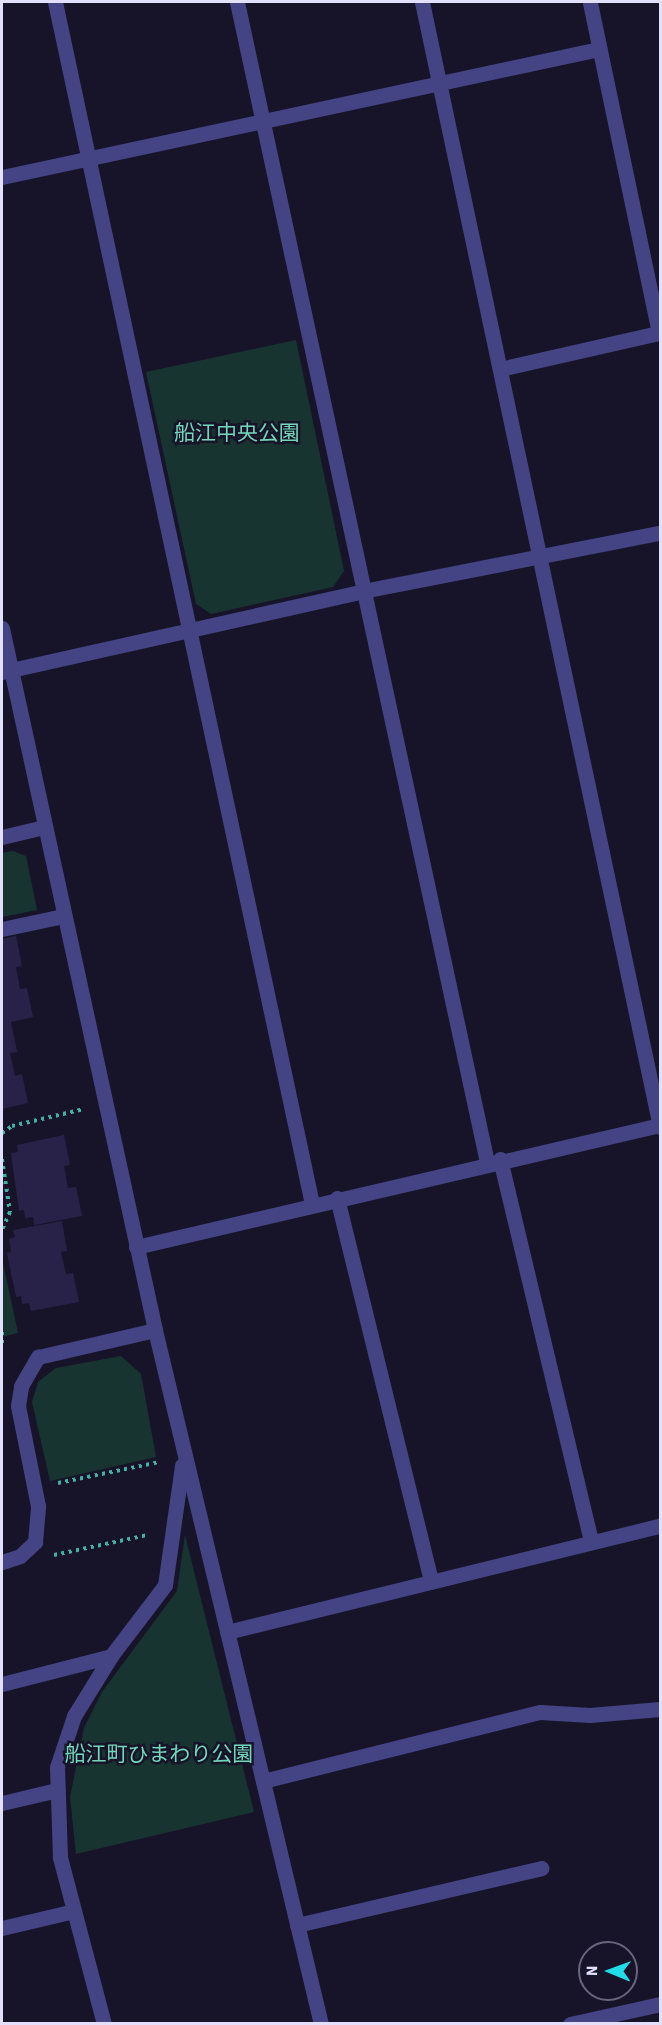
<!DOCTYPE html>
<meta charset="utf-8">
<style>
body{margin:0}
#map{position:relative;width:662px;height:2025px;overflow:hidden;background:#17142a;font-family:"Source Sans 3","Noto Sans JP",sans-serif}
div>[style]{position:absolute}
.green>*{inset:0;background:#183431}
.building>*{inset:0;background:#282249}
.path>*{height:4px;margin-top:-2px;transform-origin:0;background:repeating-linear-gradient(90deg,#3eb2a6 0 3px,transparent 0 7.5px)}
.street>*{height:15px;margin:-7.5px;padding:0 7.5px;transform-origin:7.5px;border-radius:7.5px;background:#444484}
span{translate:-50% -50%;white-space:nowrap;text-align:center;line-height:1.15;-webkit-text-stroke:5px #17142a;paint-order:stroke}
.park-label{font-size:21px;color:#72d6b9}
.frame{position:absolute;inset:0;border:3px solid #e2e0fc;pointer-events:none}
.north{position:absolute;left:578px;top:1941px;width:60px;height:60px;box-sizing:border-box;background:#17142a;border:2px solid #68667e;border-radius:50%;rotate:271deg;font-size:16px;font-weight:700;line-height:24px;text-align:center;color:#e2e0fc}
.north::after{content:'';display:block;margin:auto;width:21px;height:27px;background:#20dde9;clip-path:polygon(50% 0,100% 100%,50% 72%,0 100%)}
</style>
<div id="map">
<div class="green">
<div style="clip-path:polygon(296px 340px,344px 571px,333px 587px,211px 614px,196px 604px,146px 372px)"></div>
<div style="clip-path:polygon(13px 851px,26px 856px,37px 910px,2px 917px,2px 853px)"></div>
<div style="clip-path:polygon(2px 1258px,18px 1333px,2px 1337px)"></div>
<div style="clip-path:polygon(121px 1356px,141px 1374px,156px 1457px,50px 1481px,32px 1402px,38px 1382px,56px 1368px)"></div>
<div style="clip-path:polygon(185px 1535px,254px 1812px,76px 1854px,70px 1797px,84px 1728px,102px 1692px,177px 1591px)"></div>
</div>
<div class="building">
<div style="clip-path:polygon(16px 936px,22px 966px,16px 967px,20px 989px,27px 988px,33px 1017px,11px 1022px,17px 1052px,10px 1053px,15px 1076px,22px 1074px,28px 1103px,2px 1109px,2px 939px)"></div>
<div style="clip-path:polygon(64px 1135px,70px 1165px,64px 1166px,68px 1188px,76px 1187px,82px 1216px,34px 1225px,33px 1217px,25px 1218px,24px 1210px,19px 1211px,11px 1153px,18px 1152px,17px 1145px)"></div>
<div style="clip-path:polygon(62px 1221px,67px 1251px,61px 1252px,66px 1274px,73px 1273px,79px 1302px,31px 1311px,29px 1303px,22px 1304px,21px 1296px,16px 1297px,7px 1253px,11px 1252px,9px 1239px,15px 1237px,13px 1230px)"></div>
</div>
<div class="path">
<div style="left:2px;top:1133px;width:12px;rotate:-35deg"></div>
<div style="left:12px;top:1126px;width:74px;rotate:-13.3deg"></div>
<div style="left:2px;top:1159px;width:54px;rotate:81.4deg"></div>
<div style="left:10px;top:1212px;width:20px;rotate:114deg"></div>
<div style="left:2px;top:1332px;width:13px;rotate:90deg"></div>
<div style="left:58px;top:1483px;width:103px;rotate:-11.7deg"></div>
<div style="left:54px;top:1555px;width:95px;rotate:-12.1deg"></div>
</div>
<div class="street">
<div style="left:55px;top:2px;width:1229px;rotate:77.93deg"></div>
<div style="left:237px;top:2px;width:1187px;rotate:77.84deg"></div>
<div style="left:422px;top:2px;width:1150px;rotate:78.05deg"></div>
<div style="left:2px;top:177px;width:611px;rotate:-12.1deg"></div>
<div style="left:500px;top:369px;width:163px;rotate:-12.8deg"></div>
<div style="left:659px;top:333px;width:338px;rotate:-101.8deg"></div>
<div style="left:2px;top:628px;width:718px;rotate:77.7deg"></div>
<div style="left:155px;top:1330px;width:714px;rotate:76.55deg"></div>
<div style="left:2px;top:672px;width:370px;rotate:-12.6deg"></div>
<div style="left:363px;top:591px;width:303px;rotate:-11.1deg"></div>
<div style="left:2px;top:837px;width:43px;rotate:-13.4deg"></div>
<div style="left:2px;top:929px;width:62px;rotate:-12deg"></div>
<div style="left:500px;top:1159px;width:394px;rotate:76.6deg"></div>
<div style="left:337px;top:1198px;width:395px;rotate:76.2deg"></div>
<div style="left:136px;top:1247px;width:538px;rotate:-13.11deg"></div>
<div style="left:2px;top:1562px;width:19px;rotate:-18deg"></div>
<div style="left:20px;top:1556px;width:21px;rotate:-43deg"></div>
<div style="left:35px;top:1542px;width:36px;rotate:-85deg"></div>
<div style="left:38px;top:1506px;width:102px;rotate:-101.3deg"></div>
<div style="left:18px;top:1406px;width:20px;rotate:-81deg"></div>
<div style="left:21px;top:1386px;width:34px;rotate:-60deg"></div>
<div style="left:38px;top:1357px;width:120px;rotate:-13deg"></div>
<div style="left:227px;top:1632px;width:446px;rotate:-13.8deg"></div>
<div style="left:2px;top:1684px;width:113px;rotate:-14.4deg"></div>
<div style="left:263px;top:1781px;width:285px;rotate:-14deg"></div>
<div style="left:540px;top:1712px;width:50px;rotate:3.4deg"></div>
<div style="left:590px;top:1715px;width:70px;rotate:-4.9deg"></div>
<div style="left:2px;top:1803px;width:57px;rotate:-13.3deg"></div>
<div style="left:297px;top:1925px;width:251px;rotate:-13.1deg"></div>
<div style="left:2px;top:1928px;width:74px;rotate:-13.3deg"></div>
<div style="left:104px;top:2024px;width:173px;rotate:-104.8deg"></div>
<div style="left:60px;top:1857px;width:90px;rotate:-91.9deg"></div>
<div style="left:57px;top:1767px;width:54px;rotate:-71.6deg"></div>
<div style="left:74px;top:1716px;width:70px;rotate:-58.3deg"></div>
<div style="left:111px;top:1656px;width:89px;rotate:-52.7deg"></div>
<div style="left:165px;top:1585px;width:121px;rotate:-81.9deg"></div>
<div style="left:570px;top:2024px;width:92px;rotate:-12.5deg"></div>
</div>
<div class="park-label">
<span style="left:237px;top:433px">船江中央公園</span>
<span style="left:159px;top:1754px">船江町ひまわり公園</span>
</div>
<div class="frame"></div>
<div class="north">N</div>
</div>
